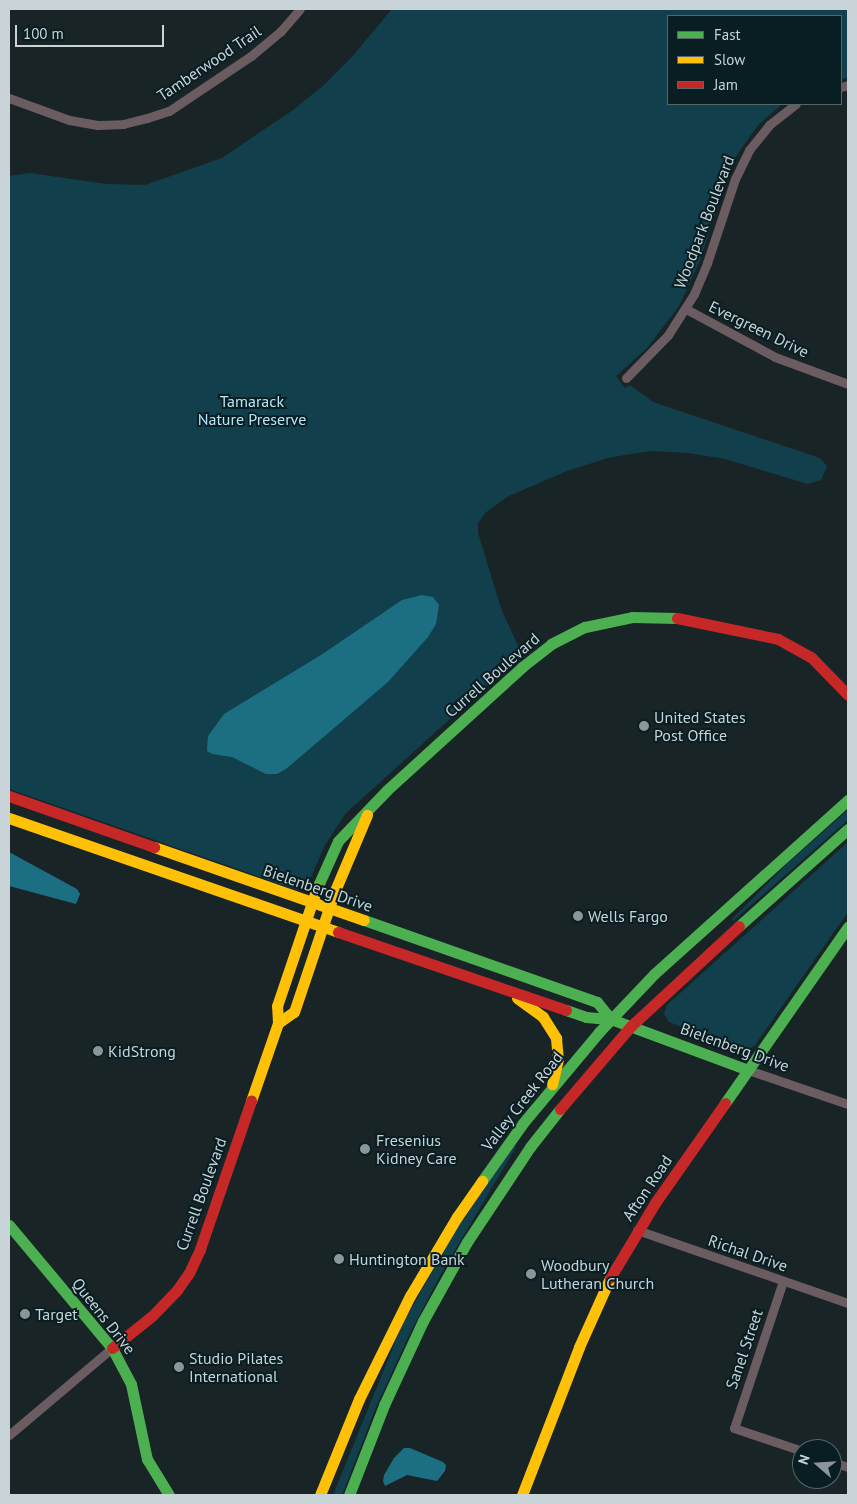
<!DOCTYPE html>
<style>
body{margin:0}
#map{position:relative;width:857px;height:1504px;overflow:hidden;background:#192427;font-family:"PT Sans",sans-serif}
div>[style]{position:absolute}
.green>*{inset:0;background:#11404c}
.water>*{inset:0;background:#1c6e82}
.street>*{height:9px;margin:-4.5px;padding:0 4.5px;transform-origin:4.5px;border-radius:4.5px;background:#6b5c61}
.fast>*{height:11px;margin:-5.5px;padding:0 5.5px;transform-origin:5.5px;border-radius:5.5px;background:#4caf50}
.slow>*{height:11px;margin:-5.5px;padding:0 5.5px;transform-origin:5.5px;border-radius:5.5px;background:#ffc107}
.jam>*{height:11px;margin:-5.5px;padding:0 5.5px;transform-origin:5.5px;border-radius:5.5px;background:#c62828}
.dots>*{width:14px;height:14px;translate:-50% -50%;box-sizing:border-box;border:2px solid #091e23;border-radius:50%}
span{translate:-50% -50%;white-space:nowrap;text-align:center;line-height:1.15;-webkit-text-stroke:4px #091e23;paint-order:stroke}
.street-label{font-size:16px;color:#c8d4d8}
.park-label{font-size:16px;color:#b5e7f6}
.poi-label{font-size:16px;color:#c8d4d8}
.left{translate:0 -50%;text-align:left}
.frame{position:absolute;inset:0;border:10px solid #c8d4d8;pointer-events:none}
.legend{position:absolute;left:667px;top:15px;width:175px;height:90px;box-sizing:border-box;background:#091e23;border:1px solid #55676b;margin:0;padding:6px 9px;list-style:none;font-size:15px;color:#c8d4d8}
.legend li{display:flex;align-items:center;gap:10px;height:25px}
.legend b{width:25px;border:1px solid #55676b}
.north{position:absolute;left:792px;top:1439px;width:50px;height:50px;box-sizing:border-box;background:#091e23;border:1px solid #55676b;border-radius:50%;rotate:289deg;font-size:14px;font-weight:700;line-height:20px;text-align:center;color:#c8d4d8}
.north::after{content:'';display:block;margin:auto;width:18px;height:22px;background:#8b969a;clip-path:polygon(50% 0,100% 100%,50% 72%,0 100%)}
.scale{position:absolute;left:15px;top:25px;width:149px;height:22px;box-sizing:border-box;border:2px solid #c8d4d8;border-top:0;padding-left:6px;font-size:15px;line-height:18px;white-space:nowrap;color:#c8d4d8;-webkit-text-stroke:4px #091e23;paint-order:stroke}
</style>
<div id="map">
<div class="green">
<div style="clip-path:polygon(392px 9px,848px 9px,848px 78px,841px 79px,841px 16px,668px 16px,668px 104px,782px 104px,759px 124px,738px 153px,727px 178px,699px 263px,679px 306px,647px 348px,616px 376px,625px 388px,630px 385px,653px 402px,820px 458px,827px 466px,821px 480px,808px 484px,725px 459px,688px 453px,652px 451px,630px 454px,608px 458px,567px 471px,507px 497px,485px 513px,478px 523px,478px 533px,502px 611px,522px 654px,346px 813px,325px 845px,308px 884px,297px 890px,9px 789px,9px 176px,30px 173px,106px 184px,145px 185px,222px 158px,293px 110px,324px 85px,351px 58px)"></div>
<div style="clip-path:polygon(848px 810px,848px 820px,733px 921px,732px 919px,789px 862px)"></div>
<div style="clip-path:polygon(848px 842px,848px 912px,755px 1045px,749px 1049px,740px 1049px,669px 1022px,664px 1014px,667px 1005px)"></div>
<div style="clip-path:polygon(514px 1146px,516px 1147px,442px 1272px,412px 1329px,376px 1407px,342px 1495px,333px 1495px,403px 1323px,458px 1227px)"></div>
</div>
<div class="water">
<div style="clip-path:polygon(422px 595px,433px 597px,439px 605px,436px 624px,428px 637px,388px 682px,286px 769px,277px 774px,266px 774px,232px 757px,212px 754px,207px 751px,208px 736px,224px 714px,321px 655px,402px 600px)"></div>
<div style="clip-path:polygon(9px 852px,77px 889px,80px 894px,76px 904px,9px 886px)"></div>
<div style="clip-path:polygon(404px 1448px,410px 1448px,443px 1462px,446px 1465px,445px 1471px,437px 1481px,407px 1475px,385px 1486px,383px 1481px,384px 1475px,394px 1458px)"></div>
</div>
<div class="street">
<div style="left:841px;top:87px;width:7px;rotate:-16deg"></div>
<div style="left:9px;top:98px;width:64px;rotate:20.1deg"></div>
<div style="left:69px;top:120px;width:29px;rotate:10deg"></div>
<div style="left:98px;top:125px;width:25px;rotate:-2deg"></div>
<div style="left:123px;top:124px;width:25px;rotate:-14deg"></div>
<div style="left:147px;top:118px;width:23px;rotate:-18deg"></div>
<div style="left:169px;top:111px;width:99px;rotate:-33.9deg"></div>
<div style="left:251px;top:56px;width:38px;rotate:-40deg"></div>
<div style="left:280px;top:32px;width:30px;rotate:-49deg"></div>
<div style="left:686px;top:309px;width:101px;rotate:28.3deg"></div>
<div style="left:775px;top:357px;width:78px;rotate:20.3deg"></div>
<div style="left:626px;top:378px;width:60px;rotate:-45.7deg"></div>
<div style="left:668px;top:335px;width:49px;rotate:-57.6deg"></div>
<div style="left:694px;top:294px;width:34px;rotate:-67deg"></div>
<div style="left:707px;top:263px;width:89px;rotate:-71.6deg"></div>
<div style="left:735px;top:179px;width:32px;rotate:-64deg"></div>
<div style="left:749px;top:150px;width:32px;rotate:-51deg"></div>
<div style="left:769px;top:125px;width:34px;rotate:-38deg"></div>
<div style="left:748px;top:1070px;width:106px;rotate:18.8deg"></div>
<div style="left:637px;top:1230px;width:223px;rotate:19.1deg"></div>
<div style="left:783px;top:1281px;width:155px;rotate:108.4deg"></div>
<div style="left:734px;top:1428px;width:72px;rotate:18.7deg"></div>
<div style="left:9px;top:1435px;width:135px;rotate:-40.2deg"></div>
<div style="left:832px;top:1462px;width:17px;rotate:17deg"></div>
</div>
<div class="fast">
<div style="left:317px;top:888px;width:51px;rotate:-65.9deg"></div>
<div style="left:338px;top:841px;width:71px;rotate:-46.1deg"></div>
<div style="left:387px;top:790px;width:183px;rotate:-42.3deg"></div>
<div style="left:522px;top:667px;width:37px;rotate:-38deg"></div>
<div style="left:551px;top:644px;width:38px;rotate:-27deg"></div>
<div style="left:585px;top:627px;width:48px;rotate:-12deg"></div>
<div style="left:632px;top:617px;width:45px;rotate:1.3deg"></div>
<div style="left:364px;top:920px;width:247px;rotate:19.4deg"></div>
<div style="left:597px;top:1002px;width:22px;rotate:51deg"></div>
<div style="left:739px;top:926px;width:146px;rotate:-41.7deg"></div>
<div style="left:566px;top:1010px;width:21px;rotate:19deg"></div>
<div style="left:586px;top:1017px;width:25px;rotate:5deg"></div>
<div style="left:611px;top:1019px;width:146px;rotate:20.4deg"></div>
<div style="left:725px;top:1103px;width:215px;rotate:-55.1deg"></div>
<div style="left:482px;top:1181px;width:71px;rotate:-54.7deg"></div>
<div style="left:523px;top:1123px;width:119px;rotate:-50.1deg"></div>
<div style="left:599px;top:1032px;width:80px;rotate:-46.5deg"></div>
<div style="left:654px;top:974px;width:261px;rotate:-41.9deg"></div>
<div style="left:9px;top:1225px;width:160px;rotate:50.1deg"></div>
<div style="left:112px;top:1348px;width:41px;rotate:62.2deg"></div>
<div style="left:131px;top:1384px;width:77px;rotate:78deg"></div>
<div style="left:147px;top:1459px;width:42px;rotate:58.6deg"></div>
<div style="left:349px;top:1495px;width:97px;rotate:-68.7deg"></div>
<div style="left:384px;top:1405px;width:93px;rotate:-65.1deg"></div>
<div style="left:423px;top:1321px;width:90px;rotate:-60.9deg"></div>
<div style="left:467px;top:1242px;width:114px;rotate:-56.4deg"></div>
<div style="left:530px;top:1147px;width:48px;rotate:-51.7deg"></div>
</div>
<div class="slow">
<div style="left:9px;top:818px;width:348px;rotate:19.1deg"></div>
<div style="left:154px;top:847px;width:222px;rotate:19.2deg"></div>
<div style="left:517px;top:998px;width:32px;rotate:36deg"></div>
<div style="left:543px;top:1017px;width:25px;rotate:58deg"></div>
<div style="left:556px;top:1038px;width:21px;rotate:85deg"></div>
<div style="left:558px;top:1059px;width:26px;rotate:103deg"></div>
<div style="left:278px;top:1023px;width:19px;rotate:-35deg"></div>
<div style="left:294px;top:1012px;width:126px;rotate:-71.4deg"></div>
<div style="left:334px;top:893px;width:85px;rotate:-67.1deg"></div>
<div style="left:251px;top:1101px;width:83px;rotate:-70.9deg"></div>
<div style="left:278px;top:1023px;width:17px;rotate:-93deg"></div>
<div style="left:277px;top:1006px;width:125px;rotate:-71.3deg"></div>
<div style="left:320px;top:1495px;width:104px;rotate:-67.9deg"></div>
<div style="left:359px;top:1399px;width:115px;rotate:-63.7deg"></div>
<div style="left:410px;top:1296px;width:92px;rotate:-59.3deg"></div>
<div style="left:457px;top:1217px;width:44px;rotate:-55.2deg"></div>
<div style="left:522px;top:1495px;width:159px;rotate:-68.9deg"></div>
<div style="left:579px;top:1347px;width:76px;rotate:-65.8deg"></div>
</div>
<div class="jam">
<div style="left:677px;top:618px;width:103px;rotate:11.7deg"></div>
<div style="left:778px;top:639px;width:38px;rotate:29deg"></div>
<div style="left:811px;top:657px;width:53px;rotate:45.8deg"></div>
<div style="left:9px;top:796px;width:154px;rotate:19.4deg"></div>
<div style="left:338px;top:932px;width:241px;rotate:18.9deg"></div>
<div style="left:560px;top:1109px;width:109px;rotate:-49.5deg"></div>
<div style="left:631px;top:1026px;width:147px;rotate:-42.8deg"></div>
<div style="left:610px;top:1278px;width:87px;rotate:-59deg"></div>
<div style="left:655px;top:1203px;width:122px;rotate:-55deg"></div>
<div style="left:112px;top:1348px;width:51px;rotate:-38.7deg"></div>
<div style="left:152px;top:1316px;width:36px;rotate:-46deg"></div>
<div style="left:177px;top:1290px;width:21px;rotate:-55deg"></div>
<div style="left:189px;top:1273px;width:26px;rotate:-65deg"></div>
<div style="left:200px;top:1249px;width:157px;rotate:-71deg"></div>
</div>
<div class="dots">
<div style="left:644px;top:726px;background:#8b969a"></div>
<div style="left:578px;top:916px;background:#8b969a"></div>
<div style="left:98px;top:1051px;background:#8b969a"></div>
<div style="left:365px;top:1149px;background:#8b969a"></div>
<div style="left:339px;top:1259px;background:#8b969a"></div>
<div style="left:531px;top:1274px;background:#8b969a"></div>
<div style="left:25px;top:1314px;background:#8b969a"></div>
<div style="left:179px;top:1367px;background:#8b969a"></div>
</div>
<div class="street-label">
<span style="left:209px;top:63px;rotate:-34deg">Tamberwood Trail</span>
<span style="left:704px;top:222px;rotate:-69deg">Woodpark Boulevard</span>
<span style="left:759px;top:329px;rotate:26deg">Evergreen Drive</span>
<span style="left:492px;top:675px;rotate:-41deg">Currell Boulevard</span>
<span style="left:318px;top:888px;rotate:19deg">Bielenberg Drive</span>
<span style="left:735px;top:1047px;rotate:20deg">Bielenberg Drive</span>
<span style="left:522px;top:1101px;rotate:-52deg">Valley Creek Road</span>
<span style="left:647px;top:1188px;rotate:-56deg">Afton Road</span>
<span style="left:201px;top:1194px;rotate:-70deg">Currell Boulevard</span>
<span style="left:748px;top:1253px;rotate:19deg">Richal Drive</span>
<span style="left:104px;top:1316px;rotate:52deg">Queens Drive</span>
<span style="left:744px;top:1349px;rotate:-71deg">Sanel Street</span>
</div>
<div class="park-label">
<span style="left:252px;top:410px">Tamarack<br>Nature Preserve</span>
</div>
<div class="poi-label">
<span class="left" style="left:654px;top:726px">United States<br>Post Office</span>
<span class="left" style="left:588px;top:916px">Wells Fargo</span>
<span class="left" style="left:108px;top:1051px">KidStrong</span>
<span class="left" style="left:376px;top:1149px">Fresenius<br>Kidney Care</span>
<span class="left" style="left:349px;top:1259px">Huntington Bank</span>
<span class="left" style="left:541px;top:1274px">Woodbury<br>Lutheran Church</span>
<span class="left" style="left:35px;top:1314px">Target</span>
<span class="left" style="left:189px;top:1367px">Studio Pilates<br>International</span>
</div>
<div class="frame"></div>
<ul class="legend">
<li><b style="height:6px;background:#4caf50"></b>Fast</li>
<li><b style="height:6px;background:#ffc107"></b>Slow</li>
<li><b style="height:6px;background:#c62828"></b>Jam</li>
</ul>
<div class="north">N</div>
<div class="scale">100 m</div>
</div>
